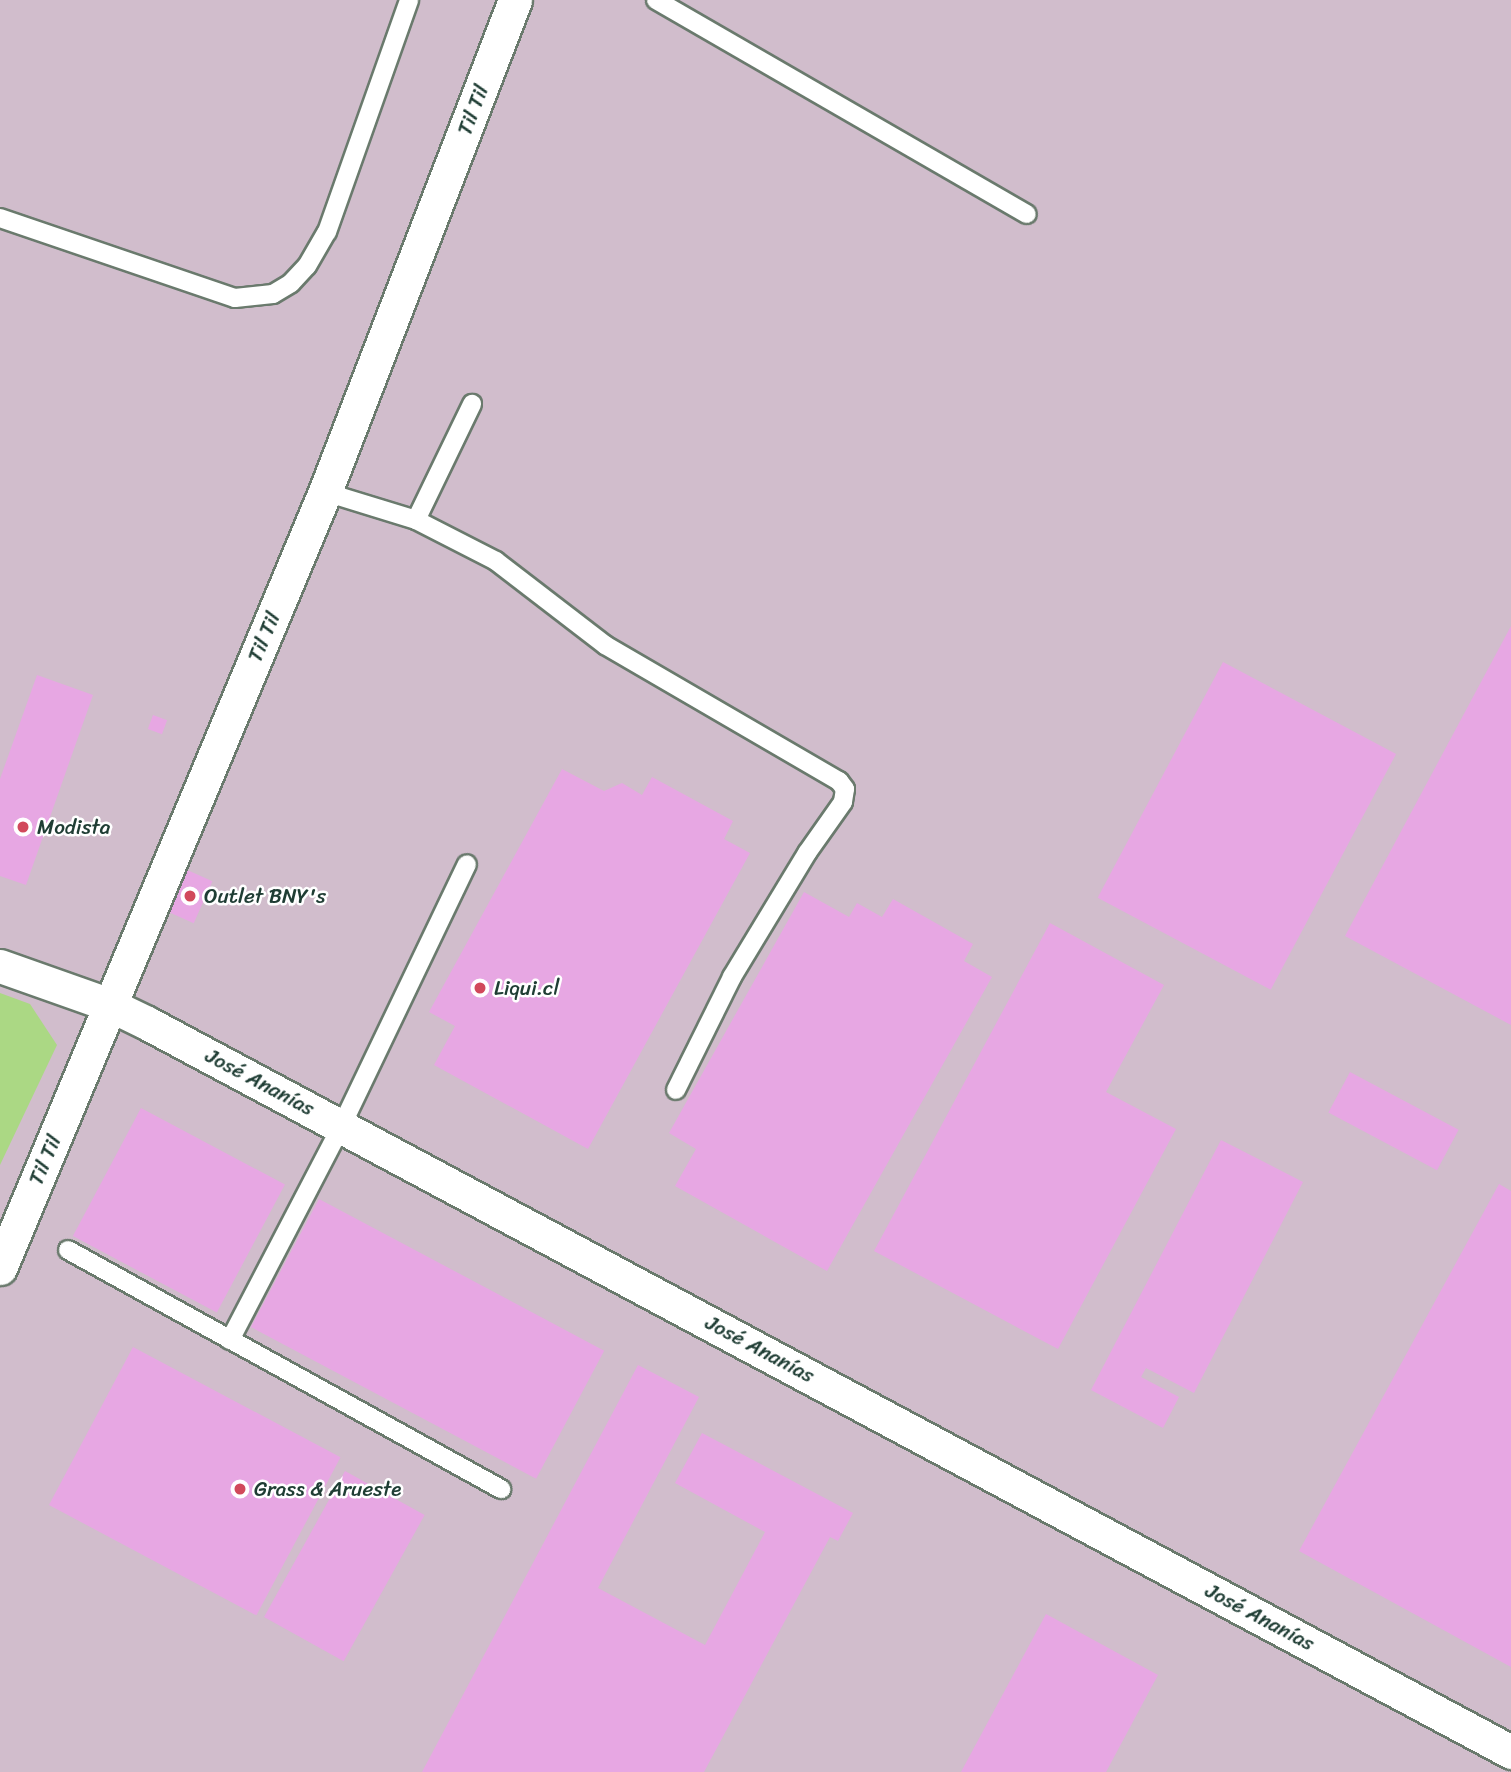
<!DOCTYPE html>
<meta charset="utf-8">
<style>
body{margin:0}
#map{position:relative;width:1511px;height:1772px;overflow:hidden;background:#f4ecd7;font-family:Sriracha,sans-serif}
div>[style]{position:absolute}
.industrial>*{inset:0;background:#d1bdcc;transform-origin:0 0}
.green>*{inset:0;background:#abd884}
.building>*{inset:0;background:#e7a7e3;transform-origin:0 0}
.roads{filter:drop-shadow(2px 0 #6a7a6d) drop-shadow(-2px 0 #6a7a6d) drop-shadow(0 2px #6a7a6d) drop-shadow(0 -2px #6a7a6d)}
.lane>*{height:18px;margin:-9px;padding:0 9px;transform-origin:9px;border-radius:9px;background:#fff}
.street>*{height:33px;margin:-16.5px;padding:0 16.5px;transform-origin:16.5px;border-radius:16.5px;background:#fff}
.dots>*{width:19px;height:19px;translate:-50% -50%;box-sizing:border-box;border:4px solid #fff;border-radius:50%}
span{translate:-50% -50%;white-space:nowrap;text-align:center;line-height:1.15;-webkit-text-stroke:5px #fff;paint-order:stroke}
.street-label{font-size:21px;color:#1f3d34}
.poi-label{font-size:21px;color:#1f3d34}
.left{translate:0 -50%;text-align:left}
</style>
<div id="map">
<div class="industrial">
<div style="left:0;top:0;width:1511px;height:1772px"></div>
</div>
<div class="green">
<div style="clip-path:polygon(0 993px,30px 1004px,57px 1045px,0 1165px)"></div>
</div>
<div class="building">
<div style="clip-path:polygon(1511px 626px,1511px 1025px,1345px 936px)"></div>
<div style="left:1223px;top:662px;width:196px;height:267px;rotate:28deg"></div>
<div style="clip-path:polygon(37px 675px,93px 695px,26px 885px,0 876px,0 779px)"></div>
<div style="left:153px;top:715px;width:15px;height:15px;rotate:20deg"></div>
<div style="clip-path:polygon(562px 769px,604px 791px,622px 783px,642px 795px,652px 777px,733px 821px,724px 839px,750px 853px,588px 1149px,434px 1065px,455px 1026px,429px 1012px)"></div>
<div style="left:185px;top:869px;width:30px;height:46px;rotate:24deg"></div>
<div style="clip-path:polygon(804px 892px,849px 917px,857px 903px,882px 917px,893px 899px,973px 944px,964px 961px,992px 977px,827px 1271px,675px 1186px,696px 1149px,669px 1133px)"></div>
<div style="clip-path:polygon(1050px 923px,1164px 985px,1106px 1092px,1176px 1129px,1058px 1349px,874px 1251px)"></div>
<div style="left:1350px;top:1072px;width:123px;height:46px;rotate:28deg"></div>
<div style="left:141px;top:1108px;width:163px;height:145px;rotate:28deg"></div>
<div style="clip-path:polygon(1221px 1140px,1303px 1182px,1194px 1393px,1146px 1368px,1141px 1377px,1179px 1397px,1163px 1428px,1091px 1390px)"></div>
<div style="clip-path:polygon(1499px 1184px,1511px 1191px,1511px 1667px,1299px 1551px)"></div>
<div style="left:319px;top:1199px;width:323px;height:145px;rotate:28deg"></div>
<div style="left:133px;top:1347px;width:235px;height:179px;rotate:28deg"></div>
<div style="clip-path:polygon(638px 1365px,699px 1397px,598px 1588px,705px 1645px,765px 1532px,675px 1483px,702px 1433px,853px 1513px,838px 1541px,830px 1537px,704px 1772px,422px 1772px)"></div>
<div style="left:345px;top:1471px;width:91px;height:167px;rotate:29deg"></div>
<div style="clip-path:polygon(1046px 1614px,1158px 1675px,1106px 1772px,961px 1772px)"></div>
</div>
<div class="roads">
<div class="lane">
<div style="left:656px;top:0;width:428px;rotate:30deg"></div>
<div style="left:0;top:218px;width:248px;rotate:18.8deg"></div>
<div style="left:235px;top:298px;width:38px;rotate:-6deg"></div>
<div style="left:273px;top:294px;width:21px;rotate:-31deg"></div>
<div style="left:291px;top:283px;width:23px;rotate:-47deg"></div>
<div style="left:307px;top:266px;width:39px;rotate:-60deg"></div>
<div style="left:327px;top:232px;width:246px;rotate:-70.5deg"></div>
<div style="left:325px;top:492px;width:95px;rotate:17.1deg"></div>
<div style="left:416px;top:520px;width:90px;rotate:27.1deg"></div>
<div style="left:496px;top:561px;width:138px;rotate:37.6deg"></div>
<div style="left:605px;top:645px;width:271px;rotate:30.2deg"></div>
<div style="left:839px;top:781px;width:10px;rotate:53deg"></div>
<div style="left:845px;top:789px;width:13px;rotate:99deg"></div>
<div style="left:843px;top:802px;width:62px;rotate:125.2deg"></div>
<div style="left:807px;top:853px;width:145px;rotate:121.2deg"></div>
<div style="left:732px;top:977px;width:126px;rotate:116.4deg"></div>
<div style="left:416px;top:520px;width:129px;rotate:-64.2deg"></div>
<div style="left:68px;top:1250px;width:495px;rotate:28.9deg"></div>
<div style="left:230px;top:1340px;width:242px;rotate:-62.5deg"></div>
<div style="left:342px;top:1125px;width:289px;rotate:-64.4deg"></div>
</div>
<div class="street">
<div style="left:0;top:966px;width:117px;rotate:19.5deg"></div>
<div style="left:110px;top:1005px;width:41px;rotate:25.9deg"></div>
<div style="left:147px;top:1023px;width:1547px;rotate:28.12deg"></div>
<div style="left:0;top:1268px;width:841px;rotate:-67.28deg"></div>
<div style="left:325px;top:492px;width:527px;rotate:-68.88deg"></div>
</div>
</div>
<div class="dots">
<div style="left:23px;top:827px;background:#d1495b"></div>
<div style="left:190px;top:896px;background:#d1495b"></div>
<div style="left:480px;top:988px;background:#d1495b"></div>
<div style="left:240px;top:1489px;background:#d1495b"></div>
</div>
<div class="street-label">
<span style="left:473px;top:110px;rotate:-69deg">Til Til</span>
<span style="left:264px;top:637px;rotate:-67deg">Til Til</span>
<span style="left:260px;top:1082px;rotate:28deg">José Ananías</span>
<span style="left:45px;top:1160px;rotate:-67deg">Til Til</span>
<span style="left:760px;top:1349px;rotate:28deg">José Ananías</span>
<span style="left:1260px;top:1617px;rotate:28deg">José Ananías</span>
</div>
<div class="poi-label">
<span class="left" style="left:37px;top:827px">Modista</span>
<span class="left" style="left:204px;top:896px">Outlet BNY's</span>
<span class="left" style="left:494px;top:988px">Liqui.cl</span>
<span class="left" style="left:254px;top:1489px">Grass &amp; Arueste</span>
</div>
</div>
